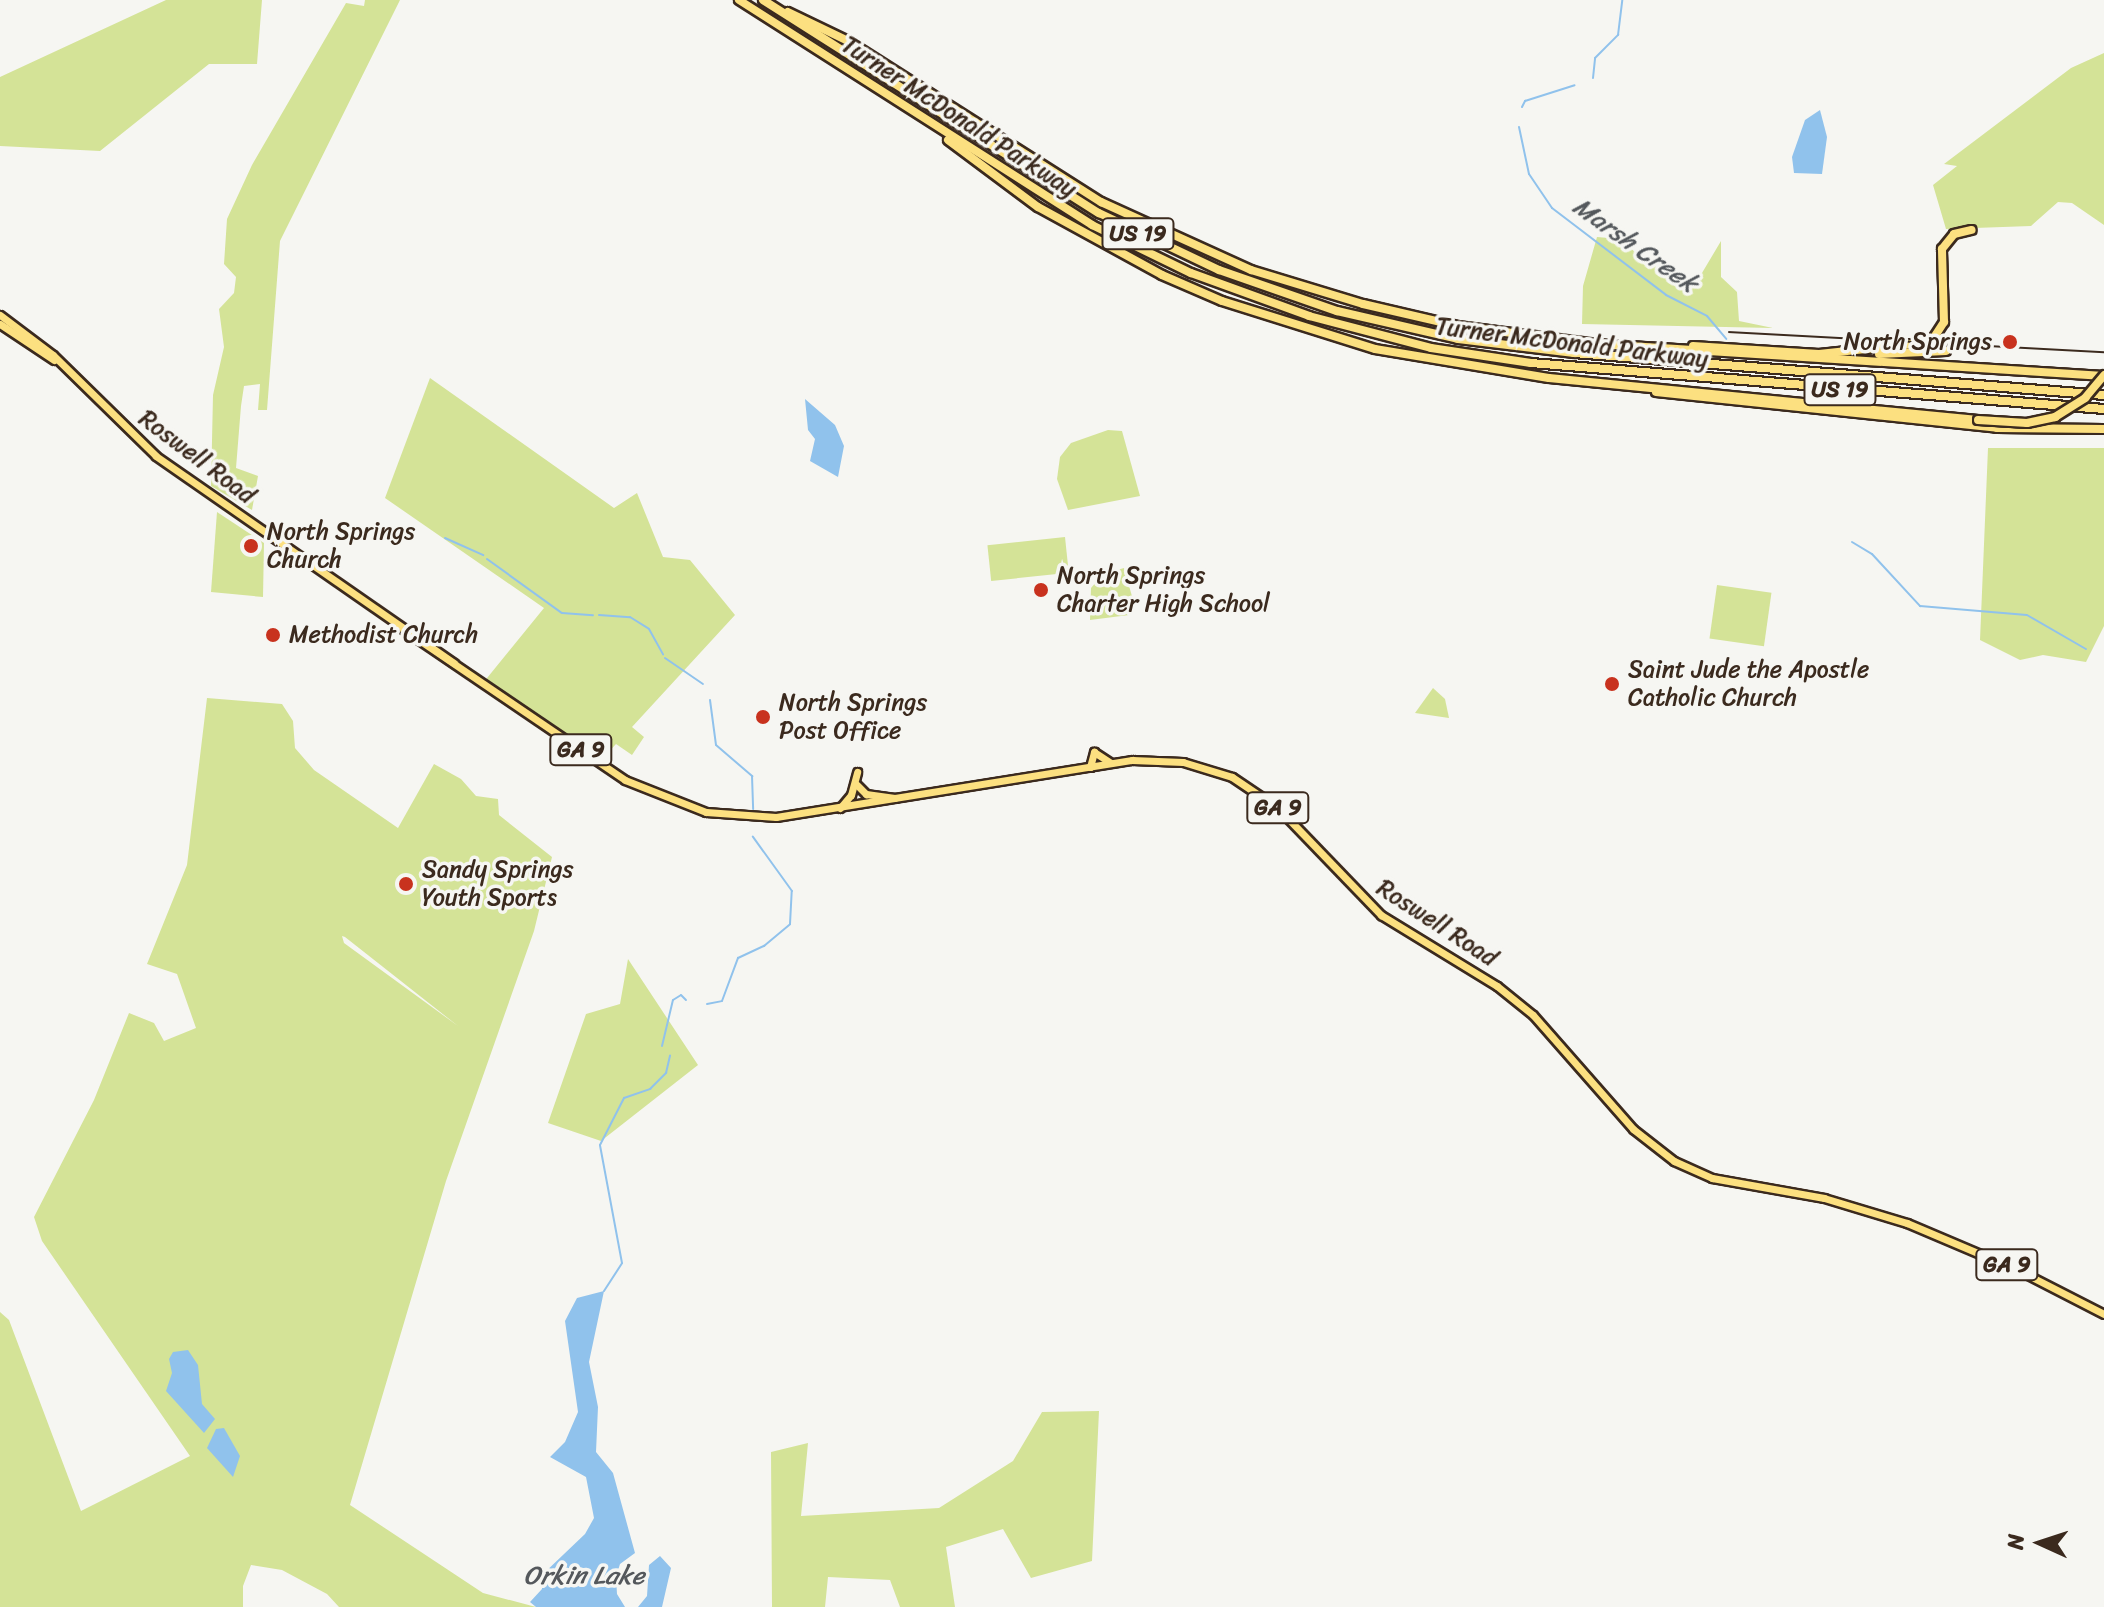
<!DOCTYPE html>
<style>
body{margin:0}
#map{position:relative;width:2104px;height:1607px;overflow:hidden;background:#f6f6f2;font-family:Sriracha,sans-serif}
div>[style]{position:absolute}
.green>*{inset:0;background:#d4e397;transform-origin:0 0}
.water>*{inset:0;background:#90c2ec}
.stream>*{height:2px;margin:-1px;padding:0 1px;transform-origin:1px;border-radius:1px;background:#90c2ec}
.roads{filter:drop-shadow(2px 0 #3b2a1e) drop-shadow(-2px 0 #3b2a1e) drop-shadow(0 2px #3b2a1e) drop-shadow(0 -2px #3b2a1e)}
.major>*{height:7px;margin:-3.5px;padding:0 3.5px;transform-origin:3.5px;border-radius:3.5px;background:#fce080}
.highway>*{height:8px;margin:-4px;padding:0 4px;transform-origin:4px;border-radius:4px;background:#fce080}
.rail>*{height:2px;margin:-1px;padding:0 1px;transform-origin:1px;border-radius:1px;background:#3b2a1e}
.bridges{filter:drop-shadow(2px 0 #3b2a1e) drop-shadow(-2px 0 #3b2a1e) drop-shadow(0 2px #3b2a1e) drop-shadow(0 -2px #3b2a1e)}
.highway-bridge>*{height:8px;margin:-4px;padding:0 4px;transform-origin:4px;border-radius:4px;background:#fce080}
.dots>*{width:22px;height:22px;translate:-50% -50%;box-sizing:border-box;border:4px solid #f6f6f2;border-radius:50%}
span{translate:-50% -50%;white-space:nowrap;text-align:center;line-height:1.15;-webkit-text-stroke:7px #f6f6f2;paint-order:stroke}
.shield-label span{padding:2px 6px;background:#f6f6f2;border:2px solid;border-radius:6px;-webkit-text-stroke-width:0}
.shield-label{font-size:22px;color:#3b2a1e;font-weight:700}
.street-label{font-size:24px;color:#3b2a1e}
.poi-label{font-size:24px;color:#3b2a1e}
.right{translate:-100% -50%;text-align:right}
.left{translate:0 -50%;text-align:left}
.water-label{font-size:26px;color:#54585c;font-style:italic}
.north{position:absolute;left:2000px;top:1503px;width:80px;height:80px;-webkit-text-stroke:6px #f6f6f2;paint-order:stroke;rotate:273deg;font-size:22px;font-weight:700;line-height:32px;text-align:center;color:#3b2a1e}
.north::after{content:'';display:block;margin:auto;width:28px;height:36px;background:#3b2a1e;clip-path:polygon(50% 0,100% 100%,50% 72%,0 100%)}
</style>
<div id="map">
<div class="green">
<div style="clip-path:polygon(166px 0,262px 0,257px 64px,209px 64px,100px 151px,0 146px,0 77px)"></div>
<div style="clip-path:polygon(365px 0,400px 0,280px 241px,267px 410px,258px 410px,260px 384px,244px 386px,241px 406px,236px 468px,258px 476px,252px 510px,211px 486px,213px 395px,224px 347px,219px 309px,234px 293px,236px 277px,224px 264px,227px 219px,252px 165px,346px 3px,364px 6px)"></div>
<div style="clip-path:polygon(2104px 53px,2104px 225px,2072px 203px,2058px 202px,2031px 226px,1946px 229px,1933px 185px,1957px 166px,1944px 164px,2071px 68px)"></div>
<div style="clip-path:polygon(1597px 237px,1620px 239px,1643px 259px,1678px 275px,1699px 278px,1721px 241px,1721px 277px,1737px 292px,1739px 321px,1773px 328px,1582px 324px,1583px 286px)"></div>
<div style="clip-path:polygon(430px 378px,614px 508px,637px 493px,663px 557px,690px 560px,735px 615px,632px 727px,644px 737px,632px 755px,616px 744px,596px 766px,483px 683px,544px 608px,385px 498px)"></div>
<div style="clip-path:polygon(1108px 430px,1122px 431px,1140px 496px,1068px 510px,1057px 479px,1060px 457px,1071px 443px)"></div>
<div style="clip-path:polygon(1988px 448px,2104px 448px,2104px 626px,2086px 662px,2043px 655px,2020px 660px,1980px 640px)"></div>
<div style="clip-path:polygon(217px 512px,264px 543px,263px 597px,211px 592px)"></div>
<div style="left:1065px;top:537px;width:36px;height:78px;rotate:84deg"></div>
<div style="clip-path:polygon(1124px 568px,1135px 607px,1129px 615px,1090px 620px,1091px 588px,1103px 574px)"></div>
<div style="left:1717px;top:585px;width:55px;height:54px;rotate:8deg"></div>
<div style="clip-path:polygon(1433px 688px,1445px 699px,1449px 718px,1415px 713px)"></div>
<div style="clip-path:polygon(evenodd,207px 698px,282px 704px,293px 721px,295px 748px,314px 770px,398px 828px,434px 764px,461px 779px,476px 796px,498px 799px,499px 815px,552px 857px,534px 931px,446px 1181px,350px 1505px,483px 1593px,536px 1607px,339px 1607px,327px 1594px,282px 1570px,251px 1565px,243px 1586px,243px 1607px,0 1607px,0 1312px,9px 1320px,81px 1511px,190px 1456px,42px 1241px,34px 1217px,94px 1100px,129px 1013px,154px 1023px,164px 1041px,196px 1028px,177px 974px,147px 964px,187px 865px,207px 698px,342px 936px,345px 937px,458px 1026px,344px 943px,342px 936px)"></div>
<div style="clip-path:polygon(628px 959px,698px 1065px,601px 1141px,548px 1123px,586px 1014px,620px 1004px)"></div>
<div style="clip-path:polygon(1099px 1411px,1092px 1561px,1031px 1578px,1003px 1529px,946px 1547px,955px 1607px,900px 1607px,890px 1580px,828px 1577px,825px 1607px,772px 1607px,771px 1452px,808px 1443px,801px 1516px,939px 1508px,1013px 1461px,1042px 1412px)"></div>
</div>
<div class="water">
<div style="clip-path:polygon(1820px 110px,1827px 137px,1822px 174px,1794px 173px,1792px 157px,1805px 120px)"></div>
<div style="clip-path:polygon(805px 399px,835px 425px,844px 446px,838px 477px,810px 461px,815px 439px,808px 430px)"></div>
<div style="clip-path:polygon(604px 1291px,589px 1362px,598px 1407px,596px 1452px,613px 1473px,635px 1553px,620px 1564px,616px 1577px,617px 1594px,625px 1607px,536px 1607px,530px 1602px,542px 1589px,542px 1575px,585px 1534px,594px 1518px,586px 1477px,550px 1457px,565px 1442px,578px 1412px,565px 1321px,577px 1298px)"></div>
<div style="clip-path:polygon(188px 1350px,198px 1365px,202px 1404px,215px 1419px,204px 1433px,166px 1391px,172px 1373px,169px 1359px,173px 1352px)"></div>
<div style="clip-path:polygon(224px 1428px,240px 1456px,233px 1477px,207px 1448px,216px 1429px)"></div>
<div style="clip-path:polygon(660px 1556px,671px 1568px,662px 1607px,638px 1607px,647px 1596px,649px 1565px)"></div>
</div>
<div class="stream">
<div style="left:1593px;top:78px;width:20px;rotate:-84deg"></div>
<div style="left:1595px;top:58px;width:33px;rotate:-45deg"></div>
<div style="left:1618px;top:35px;width:35px;rotate:-83deg"></div>
<div style="left:1522px;top:107px;width:7px;rotate:-63deg"></div>
<div style="left:1525px;top:101px;width:52px;rotate:-17.7deg"></div>
<div style="left:1519px;top:127px;width:48px;rotate:78deg"></div>
<div style="left:1529px;top:174px;width:41px;rotate:55.9deg"></div>
<div style="left:1552px;top:208px;width:143px;rotate:37.3deg"></div>
<div style="left:1666px;top:295px;width:46px;rotate:27.1deg"></div>
<div style="left:1707px;top:316px;width:30px;rotate:50deg"></div>
<div style="left:445px;top:538px;width:42px;rotate:24.1deg"></div>
<div style="left:1852px;top:542px;width:23px;rotate:31deg"></div>
<div style="left:1872px;top:554px;width:71px;rotate:47.3deg"></div>
<div style="left:1920px;top:606px;width:107px;rotate:4.8deg"></div>
<div style="left:2027px;top:615px;width:68px;rotate:30deg"></div>
<div style="left:487px;top:559px;width:92px;rotate:35.8deg"></div>
<div style="left:562px;top:613px;width:31px;rotate:4deg"></div>
<div style="left:599px;top:615px;width:31px;rotate:4deg"></div>
<div style="left:630px;top:617px;width:22px;rotate:32deg"></div>
<div style="left:649px;top:629px;width:29px;rotate:61deg"></div>
<div style="left:665px;top:658px;width:46px;rotate:34.4deg"></div>
<div style="left:710px;top:700px;width:45px;rotate:82.4deg"></div>
<div style="left:716px;top:745px;width:48px;rotate:40.7deg"></div>
<div style="left:752px;top:776px;width:33px;rotate:88deg"></div>
<div style="left:707px;top:1004px;width:15px;rotate:-11deg"></div>
<div style="left:722px;top:1001px;width:46px;rotate:-69.6deg"></div>
<div style="left:738px;top:958px;width:29px;rotate:-25deg"></div>
<div style="left:764px;top:946px;width:34px;rotate:-40deg"></div>
<div style="left:790px;top:924px;width:33px;rotate:-87deg"></div>
<div style="left:792px;top:891px;width:67px;rotate:-125.8deg"></div>
<div style="left:662px;top:1046px;width:47px;rotate:-76.6deg"></div>
<div style="left:673px;top:1000px;width:9px;rotate:-32deg"></div>
<div style="left:681px;top:995px;width:7px;rotate:45deg"></div>
<div style="left:604px;top:1291px;width:33px;rotate:-57deg"></div>
<div style="left:622px;top:1263px;width:120px;rotate:-100.6deg"></div>
<div style="left:600px;top:1145px;width:53px;rotate:-62.9deg"></div>
<div style="left:624px;top:1098px;width:28px;rotate:-19deg"></div>
<div style="left:650px;top:1089px;width:23px;rotate:-45deg"></div>
<div style="left:666px;top:1073px;width:18px;rotate:-77deg"></div>
</div>
<div class="roads">
<div class="major">
<div style="left:0;top:315px;width:66px;rotate:37deg"></div>
<div style="left:53px;top:355px;width:144px;rotate:44.4deg"></div>
<div style="left:156px;top:456px;width:363px;rotate:34.8deg"></div>
<div style="left:0;top:324px;width:65px;rotate:33.7deg"></div>
<div style="left:403px;top:629px;width:268px;rotate:34.2deg"></div>
<div style="left:625px;top:780px;width:87px;rotate:21.6deg"></div>
<div style="left:706px;top:812px;width:70px;rotate:4.1deg"></div>
<div style="left:776px;top:817px;width:361px;rotate:-9.1deg"></div>
<div style="left:1132px;top:760px;width:51px;rotate:2.2deg"></div>
<div style="left:1183px;top:762px;width:51px;rotate:17deg"></div>
<div style="left:1232px;top:777px;width:55px;rotate:34deg"></div>
<div style="left:1278px;top:808px;width:149px;rotate:46.1deg"></div>
<div style="left:1381px;top:915px;width:136px;rotate:31.5deg"></div>
<div style="left:1497px;top:986px;width:46px;rotate:38.9deg"></div>
<div style="left:1533px;top:1015px;width:152px;rotate:48.7deg"></div>
<div style="left:1633px;top:1129px;width:52px;rotate:38deg"></div>
<div style="left:1674px;top:1161px;width:42px;rotate:24.1deg"></div>
<div style="left:1712px;top:1178px;width:114px;rotate:10.1deg"></div>
<div style="left:1824px;top:1198px;width:87px;rotate:16.8deg"></div>
<div style="left:1907px;top:1223px;width:123px;rotate:23deg"></div>
<div style="left:2020px;top:1271px;width:94px;rotate:27.1deg"></div>
<div style="left:1090px;top:767px;width:16px;rotate:-75deg"></div>
<div style="left:1094px;top:752px;width:20px;rotate:33deg"></div>
<div style="left:857px;top:785px;width:13px;rotate:45deg"></div>
<div style="left:866px;top:794px;width:29px;rotate:8deg"></div>
<div style="left:840px;top:808px;width:17px;rotate:-50deg"></div>
<div style="left:851px;top:795px;width:24px;rotate:-75deg"></div>
</div>
<div class="highway">
<div style="left:739px;top:0;width:419px;rotate:32.5deg"></div>
<div style="left:1092px;top:225px;width:110px;rotate:25.9deg"></div>
<div style="left:1191px;top:273px;width:126px;rotate:20deg"></div>
<div style="left:1309px;top:316px;width:126px;rotate:14.7deg"></div>
<div style="left:1431px;top:348px;width:101px;rotate:8.5deg"></div>
<div style="left:1531px;top:363px;width:575px;rotate:4.59deg"></div>
<div style="left:763px;top:0;width:398px;rotate:32.4deg"></div>
<div style="left:1099px;top:213px;width:133px;rotate:25.4deg"></div>
<div style="left:1219px;top:270px;width:125px;rotate:19.2deg"></div>
<div style="left:1337px;top:311px;width:124px;rotate:13deg"></div>
<div style="left:1458px;top:339px;width:117px;rotate:6.9deg"></div>
<div style="left:1574px;top:353px;width:532px;rotate:4.53deg"></div>
<div style="left:788px;top:12px;width:67px;rotate:25.8deg"></div>
<div style="left:848px;top:41px;width:300px;rotate:32.5deg"></div>
<div style="left:1101px;top:202px;width:165px;rotate:24.4deg"></div>
<div style="left:1251px;top:270px;width:117px;rotate:16.9deg"></div>
<div style="left:1363px;top:304px;width:98px;rotate:13deg"></div>
<div style="left:1458px;top:326px;width:141px;rotate:7.3deg"></div>
<div style="left:1598px;top:344px;width:507px;rotate:3.62deg"></div>
<div style="left:948px;top:140px;width:112px;rotate:36.7deg"></div>
<div style="left:1038px;top:207px;width:141px;rotate:28.7deg"></div>
<div style="left:1162px;top:275px;width:65px;rotate:23.4deg"></div>
<div style="left:1222px;top:301px;width:160px;rotate:17.4deg"></div>
<div style="left:1375px;top:349px;width:176px;rotate:9.5deg"></div>
<div style="left:1549px;top:378px;width:431px;rotate:5.6deg"></div>
<div style="left:1693px;top:346px;width:126px;rotate:3.6deg"></div>
<div style="left:1819px;top:354px;width:113px;rotate:-6.1deg"></div>
<div style="left:1931px;top:342px;width:24px;rotate:-57deg"></div>
<div style="left:1944px;top:322px;width:73px;rotate:-91.6deg"></div>
<div style="left:1942px;top:249px;width:19px;rotate:-51deg"></div>
<div style="left:1954px;top:234px;width:18px;rotate:-13deg"></div>
<div style="left:1879px;top:354px;width:67px;rotate:-2.6deg"></div>
<div style="left:1656px;top:392px;width:343px;rotate:6deg"></div>
<div style="left:1997px;top:428px;width:107px;rotate:0.5deg"></div>
</div>
</div>
<div class="rail">
<div style="left:1729px;top:332px;width:376px;rotate:3.1deg"></div>
</div>
<div class="bridges">
<div class="highway-bridge">
<div style="left:1978px;top:420px;width:49px;rotate:3.5deg"></div>
<div style="left:2027px;top:423px;width:29px;rotate:-12deg"></div>
<div style="left:2055px;top:417px;width:36px;rotate:-32deg"></div>
<div style="left:2085px;top:398px;width:30px;rotate:-50deg"></div>
</div>
</div>
<div class="dots">
<div style="left:2010px;top:342px;background:#c8321e"></div>
<div style="left:251px;top:546px;background:#c8321e"></div>
<div style="left:1041px;top:590px;background:#c8321e"></div>
<div style="left:273px;top:635px;background:#c8321e"></div>
<div style="left:1612px;top:684px;background:#c8321e"></div>
<div style="left:763px;top:717px;background:#c8321e"></div>
<div style="left:406px;top:884px;background:#c8321e"></div>
</div>
<div class="shield-label">
<span style="left:1138px;top:234px">US 19</span>
<span style="left:1840px;top:390px">US 19</span>
<span style="left:581px;top:750px">GA 9</span>
<span style="left:1278px;top:808px">GA 9</span>
<span style="left:2007px;top:1265px">GA 9</span>
</div>
<div class="street-label">
<span style="left:959px;top:117px;rotate:33deg">Turner McDonald Parkway</span>
<span style="left:1572px;top:343px;rotate:7deg">Turner McDonald Parkway</span>
<span style="left:197px;top:457px;rotate:37deg">Roswell Road</span>
<span style="left:1437px;top:923px;rotate:33deg">Roswell Road</span>
</div>
<div class="poi-label">
<span class="right" style="left:1992px;top:342px">North Springs</span>
<span class="left" style="left:267px;top:546px">North Springs<br>Church</span>
<span class="left" style="left:1057px;top:590px">North Springs<br>Charter High School</span>
<span class="left" style="left:289px;top:635px">Methodist Church</span>
<span class="left" style="left:1628px;top:684px">Saint Jude the Apostle<br>Catholic Church</span>
<span class="left" style="left:779px;top:717px">North Springs<br>Post Office</span>
<span class="left" style="left:422px;top:884px">Sandy Springs<br>Youth Sports</span>
</div>
<div class="water-label">
<span style="left:1635px;top:245px;rotate:35deg">Marsh Creek</span>
<span style="left:584px;top:1576px">Orkin Lake</span>
</div>
<div class="north">N</div>
</div>
